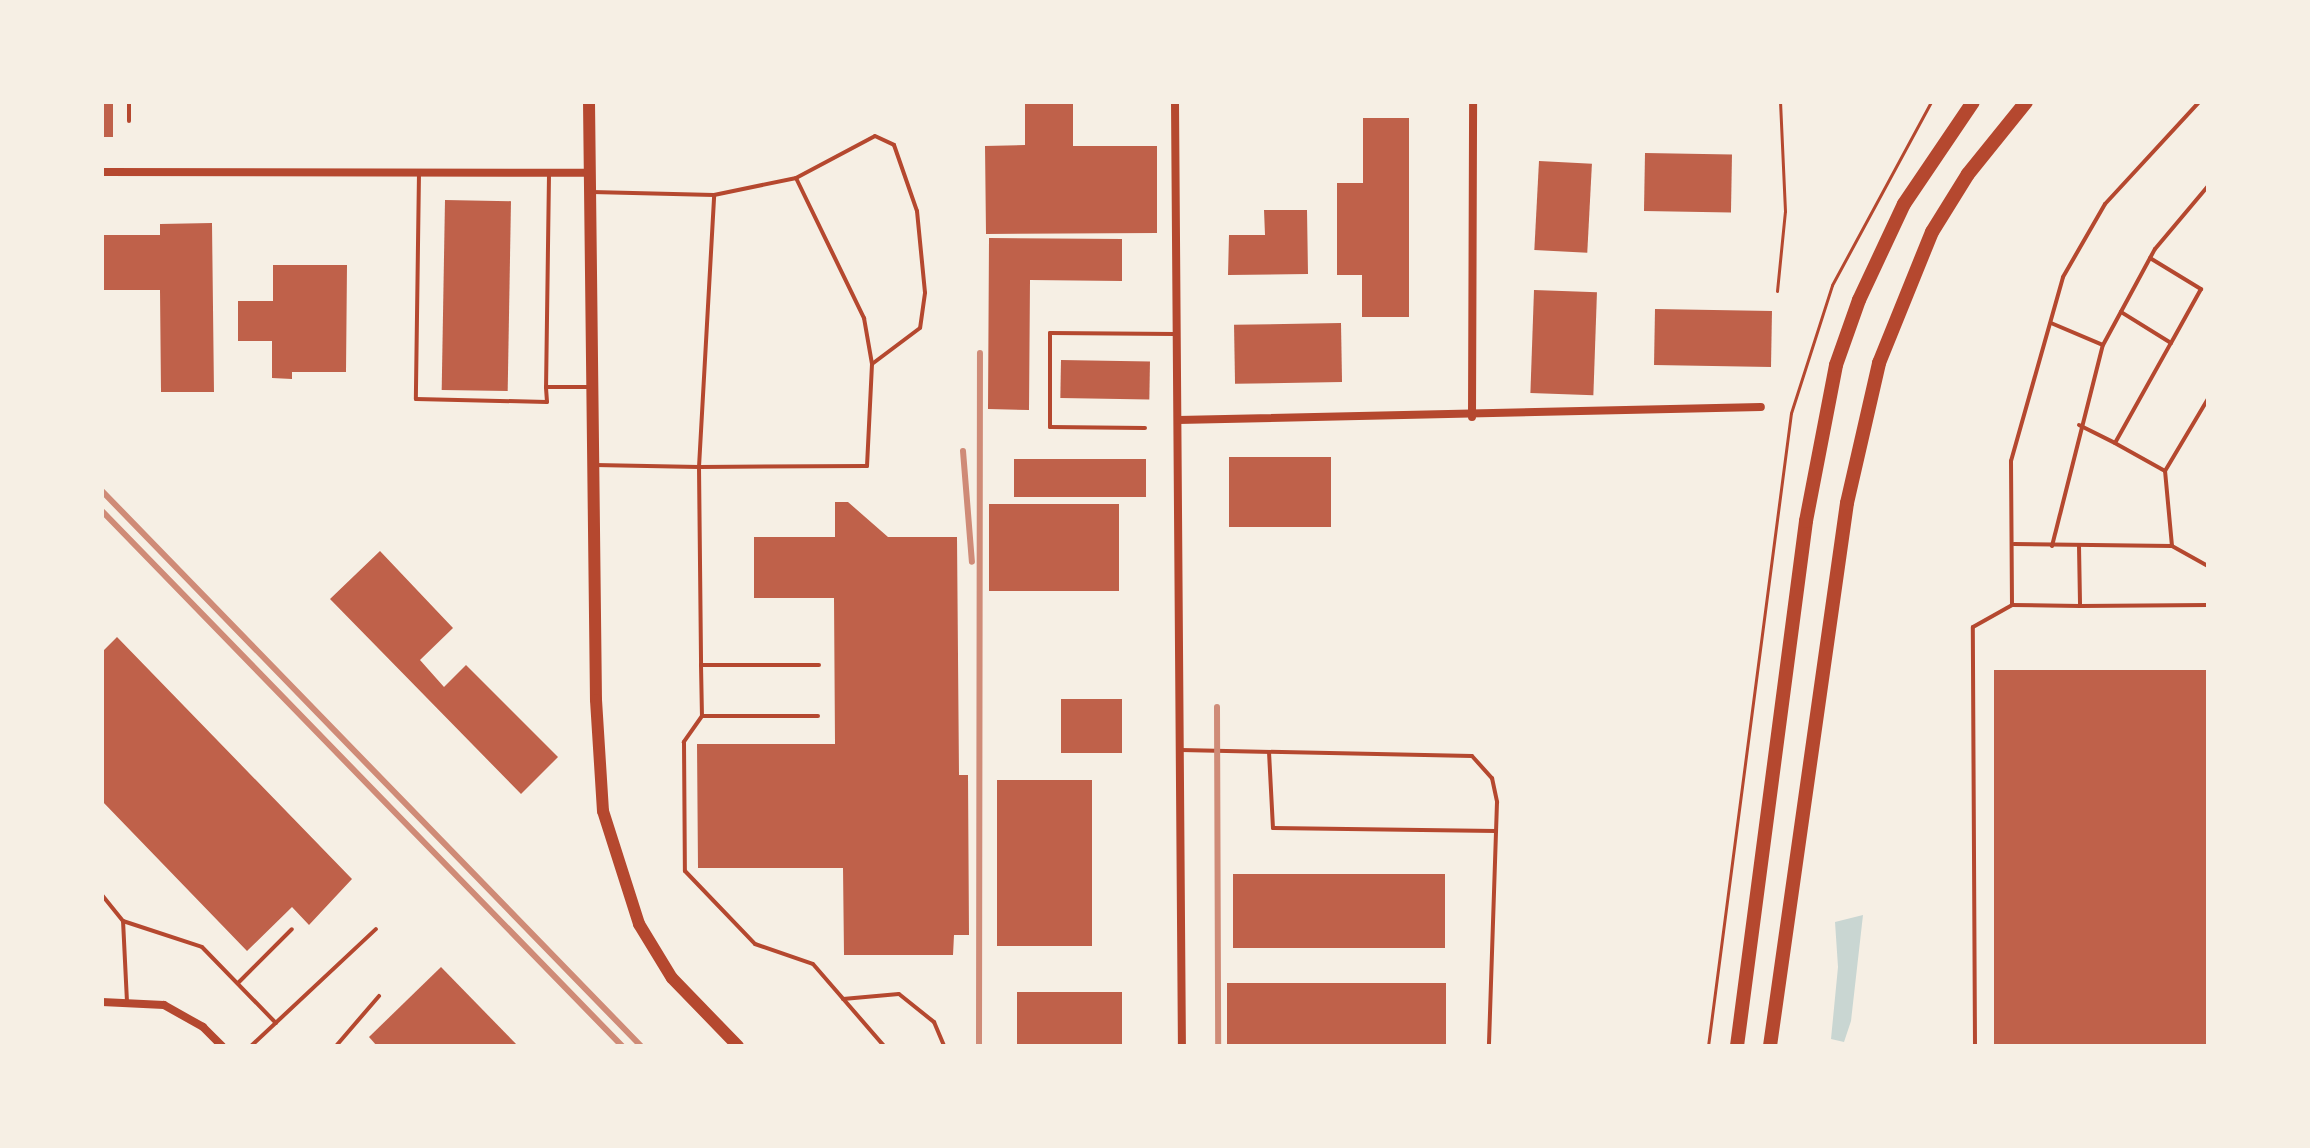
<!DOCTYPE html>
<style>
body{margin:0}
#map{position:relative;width:2310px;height:1148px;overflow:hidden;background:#f6efe4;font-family:"PT Sans Narrow",sans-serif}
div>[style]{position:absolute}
.water>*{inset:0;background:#c9d6d2}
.building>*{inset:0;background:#bf614a;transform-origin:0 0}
.path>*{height:3px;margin:-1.5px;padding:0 1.5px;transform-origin:1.5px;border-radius:1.5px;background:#b5482f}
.service>*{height:4px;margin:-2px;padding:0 2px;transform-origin:2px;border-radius:2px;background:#b5482f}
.minor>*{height:8px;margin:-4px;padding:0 4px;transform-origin:4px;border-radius:4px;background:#b5482f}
.secondary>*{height:12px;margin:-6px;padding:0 6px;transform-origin:6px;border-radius:6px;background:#b5482f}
.primary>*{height:14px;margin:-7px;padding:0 7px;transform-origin:7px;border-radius:7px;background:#b5482f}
.rail>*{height:6px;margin:-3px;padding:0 3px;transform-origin:3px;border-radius:3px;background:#cf8b77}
span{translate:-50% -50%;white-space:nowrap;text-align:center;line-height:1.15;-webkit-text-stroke:8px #f6efe4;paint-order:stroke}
.frame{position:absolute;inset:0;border:104px solid #f6efe4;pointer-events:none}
</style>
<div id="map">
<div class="water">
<div style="clip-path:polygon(1863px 915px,1851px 1021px,1844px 1042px,1831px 1039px,1838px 967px,1835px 922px)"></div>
</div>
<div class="building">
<div style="left:102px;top:102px;width:11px;height:35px"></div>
<div style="clip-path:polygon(1025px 102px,1073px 102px,1073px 146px,1157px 146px,1157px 233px,986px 234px,985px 146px,1025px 145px)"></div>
<div style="clip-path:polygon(1363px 118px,1409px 118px,1409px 317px,1362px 317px,1362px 275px,1337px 275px,1337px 183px,1363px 183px)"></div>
<div style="left:1645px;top:153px;width:87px;height:58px;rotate:1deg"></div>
<div style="left:1539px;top:161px;width:53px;height:89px;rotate:3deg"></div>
<div style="left:445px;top:200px;width:66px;height:190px;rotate:1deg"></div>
<div style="clip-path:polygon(1264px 210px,1307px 210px,1308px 274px,1228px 275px,1229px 235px,1265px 235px)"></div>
<div style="clip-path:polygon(212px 223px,214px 392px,161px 392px,160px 290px,102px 290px,102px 235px,160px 235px,160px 224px)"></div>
<div style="clip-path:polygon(989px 238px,1122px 239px,1122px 281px,1030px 280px,1029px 410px,988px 409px)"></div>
<div style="clip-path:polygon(273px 265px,347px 265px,346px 372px,292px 372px,292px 379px,272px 378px,272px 341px,238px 341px,238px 301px,273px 301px)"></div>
<div style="left:1534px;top:290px;width:63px;height:103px;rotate:2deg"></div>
<div style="left:1655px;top:309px;width:117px;height:56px;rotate:1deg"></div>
<div style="left:1341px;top:323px;width:59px;height:107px;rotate:89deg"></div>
<div style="left:1061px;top:360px;width:89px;height:38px;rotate:1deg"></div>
<div style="left:1229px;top:457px;width:102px;height:70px"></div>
<div style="left:1014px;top:459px;width:132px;height:38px"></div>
<div style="clip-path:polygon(835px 502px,848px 502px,888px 537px,957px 537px,959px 775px,968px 775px,969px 935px,954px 935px,953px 955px,844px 955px,843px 868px,698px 868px,697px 744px,835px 744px,834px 598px,754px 598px,754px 537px,835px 537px)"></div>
<div style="left:989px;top:504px;width:130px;height:87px"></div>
<div style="clip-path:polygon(380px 551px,453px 628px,420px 660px,444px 687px,466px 665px,558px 757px,521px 794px,330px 599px)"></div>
<div style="clip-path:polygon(117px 637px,352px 879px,309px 925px,292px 907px,247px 951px,102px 801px,102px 652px)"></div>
<div style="left:2208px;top:670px;width:376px;height:214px;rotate:90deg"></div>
<div style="left:1061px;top:699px;width:61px;height:54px"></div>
<div style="left:997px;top:780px;width:95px;height:166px"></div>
<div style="left:1233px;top:874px;width:212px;height:74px"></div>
<div style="clip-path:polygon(441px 967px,518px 1046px,377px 1046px,369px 1037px)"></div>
<div style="left:1227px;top:983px;width:219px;height:63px"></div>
<div style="left:1017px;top:992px;width:105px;height:54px"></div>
</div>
<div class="path">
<div style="left:1777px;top:291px;width:80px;rotate:-84.3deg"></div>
<div style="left:1785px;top:211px;width:109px;rotate:-92.6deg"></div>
<div style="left:1708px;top:1046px;width:638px;rotate:-82.53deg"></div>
<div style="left:1791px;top:413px;width:134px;rotate:-72.2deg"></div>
<div style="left:1832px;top:285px;width:208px;rotate:-61.6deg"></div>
</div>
<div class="service">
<div style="left:129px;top:102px;width:19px;rotate:90deg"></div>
<div style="left:419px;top:173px;width:226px;rotate:90.8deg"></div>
<div style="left:416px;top:399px;width:131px;rotate:1.3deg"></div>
<div style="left:547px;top:402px;width:15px;rotate:-94deg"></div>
<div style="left:549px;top:175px;width:212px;rotate:90.8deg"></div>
<div style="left:546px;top:387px;width:43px"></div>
<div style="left:796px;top:178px;width:89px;rotate:-28deg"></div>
<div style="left:875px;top:136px;width:21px;rotate:25deg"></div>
<div style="left:894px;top:145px;width:70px;rotate:70.8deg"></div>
<div style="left:917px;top:211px;width:82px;rotate:84.4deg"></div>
<div style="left:925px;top:293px;width:35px;rotate:98deg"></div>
<div style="left:920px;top:328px;width:60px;rotate:143.1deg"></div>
<div style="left:592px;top:192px;width:122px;rotate:1.4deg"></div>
<div style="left:714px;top:195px;width:84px;rotate:-11.7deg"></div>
<div style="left:796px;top:178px;width:156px;rotate:64.1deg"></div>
<div style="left:864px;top:318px;width:47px;rotate:80.1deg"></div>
<div style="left:872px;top:364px;width:102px;rotate:92.8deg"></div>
<div style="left:867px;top:466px;width:168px;rotate:179.7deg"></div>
<div style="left:699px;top:467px;width:272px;rotate:-86.8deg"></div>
<div style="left:2150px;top:258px;width:60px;rotate:31.3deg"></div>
<div style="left:2201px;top:289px;width:62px;rotate:119.1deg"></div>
<div style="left:2051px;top:323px;width:56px;rotate:22.9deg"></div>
<div style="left:2079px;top:425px;width:40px;rotate:26.6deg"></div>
<div style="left:2115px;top:443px;width:115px;rotate:-60.8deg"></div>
<div style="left:2171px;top:343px;width:59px;rotate:-148.2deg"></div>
<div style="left:1145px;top:428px;width:95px;rotate:-179.4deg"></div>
<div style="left:1050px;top:427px;width:94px;rotate:-90deg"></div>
<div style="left:1050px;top:333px;width:125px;rotate:0.5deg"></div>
<div style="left:595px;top:465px;width:104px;rotate:1.1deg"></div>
<div style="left:699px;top:467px;width:198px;rotate:89.4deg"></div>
<div style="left:701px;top:665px;width:118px"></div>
<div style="left:2165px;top:471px;width:84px;rotate:-59.2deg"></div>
<div style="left:2014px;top:544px;width:158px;rotate:0.7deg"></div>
<div style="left:2172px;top:546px;width:75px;rotate:-95.3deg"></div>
<div style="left:2165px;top:471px;width:57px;rotate:-150.8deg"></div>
<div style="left:2052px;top:546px;width:207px;rotate:-75.8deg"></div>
<div style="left:2103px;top:345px;width:109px;rotate:-61.6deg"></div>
<div style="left:2155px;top:249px;width:82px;rotate:-49.9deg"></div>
<div style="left:2079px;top:546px;width:60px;rotate:89deg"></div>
<div style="left:2080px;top:606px;width:68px;rotate:-179.2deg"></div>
<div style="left:2012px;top:605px;width:144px;rotate:-90.4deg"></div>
<div style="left:2011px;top:461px;width:191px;rotate:-74.2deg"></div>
<div style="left:2063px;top:277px;width:84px;rotate:-60.1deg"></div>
<div style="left:2105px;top:204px;width:139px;rotate:-47.3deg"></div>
<div style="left:2172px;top:546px;width:41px;rotate:29.1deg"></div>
<div style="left:2080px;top:606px;width:128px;rotate:-0.4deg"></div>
<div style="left:701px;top:665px;width:51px;rotate:88.9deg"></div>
<div style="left:702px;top:716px;width:116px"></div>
<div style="left:702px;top:716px;width:32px;rotate:125deg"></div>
<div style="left:684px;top:742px;width:129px;rotate:89.6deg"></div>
<div style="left:685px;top:871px;width:101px;rotate:46.2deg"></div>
<div style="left:755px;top:944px;width:61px;rotate:19deg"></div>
<div style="left:813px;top:964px;width:108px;rotate:49.1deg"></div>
<div style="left:1181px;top:750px;width:291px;rotate:1.2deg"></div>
<div style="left:1472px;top:756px;width:30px;rotate:48deg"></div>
<div style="left:1492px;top:778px;width:25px;rotate:78deg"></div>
<div style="left:1497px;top:802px;width:244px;rotate:91.9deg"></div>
<div style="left:1269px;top:752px;width:76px;rotate:87deg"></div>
<div style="left:1273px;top:828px;width:223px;rotate:0.8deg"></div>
<div style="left:102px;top:895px;width:33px;rotate:51deg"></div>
<div style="left:238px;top:983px;width:76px;rotate:-45deg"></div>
<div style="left:843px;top:999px;width:56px;rotate:-5.1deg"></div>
<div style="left:899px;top:994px;width:45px;rotate:38.7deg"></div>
<div style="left:934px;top:1022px;width:26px;rotate:67deg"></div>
<div style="left:127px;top:1002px;width:81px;rotate:-92.8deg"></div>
<div style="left:123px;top:921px;width:83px;rotate:18.2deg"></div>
<div style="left:202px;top:947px;width:106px;rotate:45.8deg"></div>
<div style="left:251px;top:1046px;width:171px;rotate:-43.1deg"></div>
<div style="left:336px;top:1046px;width:66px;rotate:-49.3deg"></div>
<div style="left:1975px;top:1046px;width:419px;rotate:-90.3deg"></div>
<div style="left:1973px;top:627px;width:45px;rotate:-29.4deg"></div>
</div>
<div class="minor">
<div style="left:1175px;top:102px;width:944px;rotate:89.58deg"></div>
<div style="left:102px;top:172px;width:487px;rotate:0.1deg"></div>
<div style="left:1472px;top:417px;width:315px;rotate:-89.8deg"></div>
<div style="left:1178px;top:420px;width:583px;rotate:-1.28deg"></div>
<div style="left:102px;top:1002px;width:62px;rotate:2.8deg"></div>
<div style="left:164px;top:1005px;width:45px;rotate:29.4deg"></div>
<div style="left:203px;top:1027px;width:27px;rotate:45deg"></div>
</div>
<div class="secondary">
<div style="left:589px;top:102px;width:598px;rotate:89.33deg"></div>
<div style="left:596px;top:700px;width:111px;rotate:86.4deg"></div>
<div style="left:603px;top:811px;width:119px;rotate:72.3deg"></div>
<div style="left:639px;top:924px;width:63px;rotate:58.6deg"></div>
<div style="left:672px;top:978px;width:95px;rotate:45.9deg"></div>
</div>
<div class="primary">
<div style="left:1737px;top:1046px;width:530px;rotate:-82.51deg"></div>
<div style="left:1806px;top:521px;width:159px;rotate:-79.1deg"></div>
<div style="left:1836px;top:365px;width:69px;rotate:-70.5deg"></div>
<div style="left:1859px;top:300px;width:106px;rotate:-64.9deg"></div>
<div style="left:1904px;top:204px;width:123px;rotate:-55.9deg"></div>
<div style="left:1770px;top:1046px;width:548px;rotate:-81.93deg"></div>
<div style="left:1847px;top:503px;width:144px;rotate:-77.1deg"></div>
<div style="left:1879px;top:363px;width:141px;rotate:-68deg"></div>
<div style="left:1932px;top:232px;width:68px;rotate:-58.2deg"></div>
<div style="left:1968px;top:174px;width:92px;rotate:-51.1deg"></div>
</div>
<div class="rail">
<div style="left:963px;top:451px;width:111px;rotate:85.4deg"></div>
<div style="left:102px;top:491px;width:774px;rotate:45.84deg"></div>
<div style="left:102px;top:511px;width:746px;rotate:45.81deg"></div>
<div style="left:1217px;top:707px;width:339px;rotate:89.8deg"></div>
<div style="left:979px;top:1046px;width:693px;rotate:-89.92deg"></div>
</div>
<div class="frame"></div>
</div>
